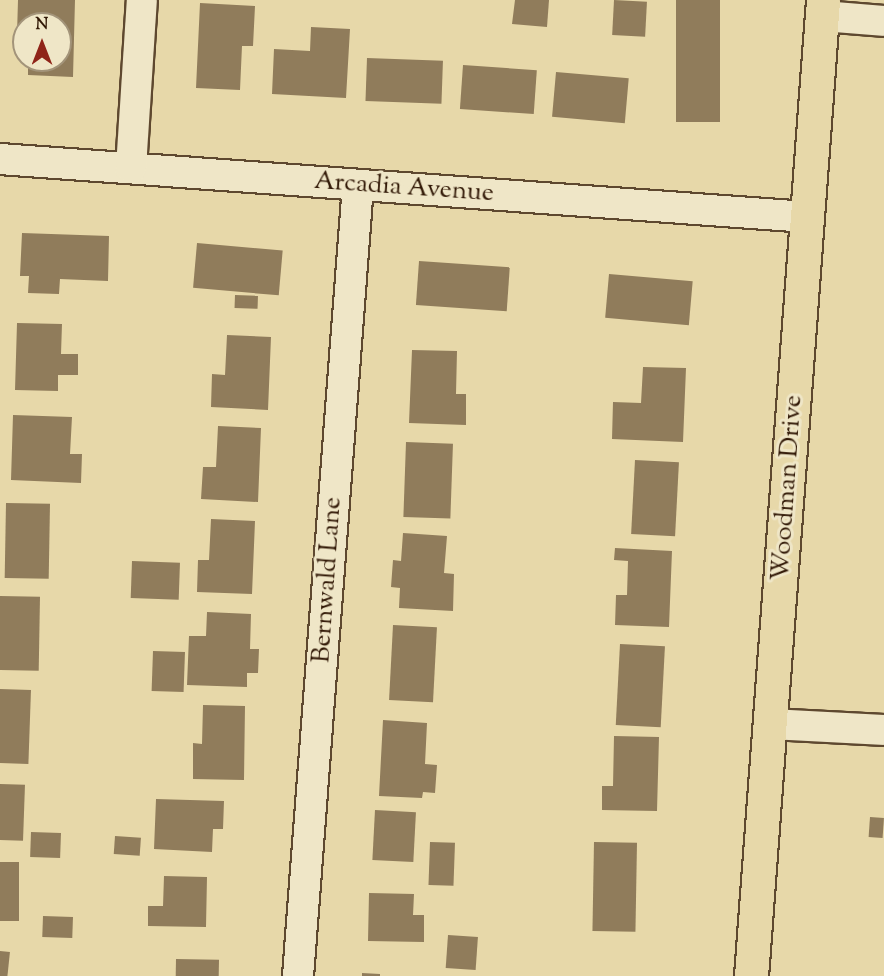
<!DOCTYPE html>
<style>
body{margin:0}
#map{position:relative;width:884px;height:976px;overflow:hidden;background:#e7d8a9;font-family:"Sorts Mill Goudy",serif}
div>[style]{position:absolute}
.building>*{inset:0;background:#907c5b;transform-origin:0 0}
.roads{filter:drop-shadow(2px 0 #5e482f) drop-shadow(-2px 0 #5e482f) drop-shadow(0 2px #5e482f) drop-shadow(0 -2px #5e482f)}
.minor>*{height:30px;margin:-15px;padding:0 15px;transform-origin:15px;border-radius:15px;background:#efe6c7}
.major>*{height:33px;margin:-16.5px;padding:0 16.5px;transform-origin:16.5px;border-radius:16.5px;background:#e7d8a9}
span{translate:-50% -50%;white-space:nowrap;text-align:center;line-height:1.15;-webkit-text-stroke:6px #efe6c7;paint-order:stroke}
.street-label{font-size:26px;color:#311806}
.north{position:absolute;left:12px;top:12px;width:60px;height:60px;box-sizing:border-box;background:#efe6c7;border:2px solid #a3947a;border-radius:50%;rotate:0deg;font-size:16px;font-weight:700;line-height:24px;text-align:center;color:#311806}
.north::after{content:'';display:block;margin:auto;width:21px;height:27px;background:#8f2418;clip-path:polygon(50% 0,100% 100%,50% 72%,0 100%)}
</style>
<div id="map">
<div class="building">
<div style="clip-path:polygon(18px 0,75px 0,73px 77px,28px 75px,28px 60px,60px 60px,60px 24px,24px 24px,24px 34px,17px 34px)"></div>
<div style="clip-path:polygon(515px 0,549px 0,547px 27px,512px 24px)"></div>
<div style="left:614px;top:0;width:33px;height:35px;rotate:3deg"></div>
<div style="left:676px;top:0;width:44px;height:122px"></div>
<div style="clip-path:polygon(200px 3px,255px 6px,253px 46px,242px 46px,240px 90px,196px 88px)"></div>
<div style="clip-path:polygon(311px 27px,350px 29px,346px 98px,272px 94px,274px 49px,310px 51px)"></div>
<div style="left:367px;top:58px;width:76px;height:43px;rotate:2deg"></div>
<div style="left:463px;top:65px;width:74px;height:44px;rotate:4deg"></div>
<div style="left:556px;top:72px;width:73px;height:45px;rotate:5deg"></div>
<div style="clip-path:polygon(22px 233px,109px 236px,108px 281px,60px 279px,59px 294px,28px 293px,29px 276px,20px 276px)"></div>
<div style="left:197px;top:243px;width:86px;height:45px;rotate:5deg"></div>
<div style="left:419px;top:261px;width:91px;height:44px;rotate:4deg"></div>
<div style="left:609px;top:274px;width:84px;height:44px;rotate:5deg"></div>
<div style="left:235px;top:295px;width:23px;height:13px;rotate:2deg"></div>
<div style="clip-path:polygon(17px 323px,62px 324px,61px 354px,78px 354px,78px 375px,58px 375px,58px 391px,15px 390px)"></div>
<div style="clip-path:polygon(227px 335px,271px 337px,268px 410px,211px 407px,212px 374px,225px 375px)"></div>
<div style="clip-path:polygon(412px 350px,457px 351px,456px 394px,466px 394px,466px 425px,409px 423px)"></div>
<div style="clip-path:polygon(643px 367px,686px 368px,683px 442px,612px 439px,613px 402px,641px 403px)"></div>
<div style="clip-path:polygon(13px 415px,72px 417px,70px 454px,82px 454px,81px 483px,11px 480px)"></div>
<div style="clip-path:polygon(218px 426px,261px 428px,258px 502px,201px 499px,203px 467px,216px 467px)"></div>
<div style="left:406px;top:442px;width:47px;height:75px;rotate:2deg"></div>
<div style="left:635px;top:460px;width:44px;height:74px;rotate:3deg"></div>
<div style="left:6px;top:503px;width:44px;height:75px;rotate:1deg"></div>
<div style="clip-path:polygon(211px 519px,255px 521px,252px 594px,197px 592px,198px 560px,209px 560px)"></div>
<div style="clip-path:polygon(403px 533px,447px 536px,444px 573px,454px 574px,453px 611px,399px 608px,400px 588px,391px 587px,393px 560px,401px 561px)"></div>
<div style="clip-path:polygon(615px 548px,672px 551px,669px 627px,615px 625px,616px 595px,627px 595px,628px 561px,614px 560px)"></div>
<div style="left:132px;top:561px;width:48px;height:37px;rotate:2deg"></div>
<div style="left:0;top:596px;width:40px;height:74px;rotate:1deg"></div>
<div style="clip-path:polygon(207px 612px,251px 614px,250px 649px,259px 649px,258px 673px,247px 673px,247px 687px,187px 685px,189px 636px,206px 636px)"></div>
<div style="left:393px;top:625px;width:44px;height:75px;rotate:3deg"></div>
<div style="left:620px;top:644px;width:45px;height:81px;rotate:3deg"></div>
<div style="left:153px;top:651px;width:32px;height:40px;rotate:2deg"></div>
<div style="left:0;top:689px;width:31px;height:74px;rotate:2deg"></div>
<div style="clip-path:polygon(203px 705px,245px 706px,244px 780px,193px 779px,193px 743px,202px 744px)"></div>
<div style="clip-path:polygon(383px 720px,427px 723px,425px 764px,437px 765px,435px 793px,423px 792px,422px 798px,379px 796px)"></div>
<div style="clip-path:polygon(614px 736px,659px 737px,657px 811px,602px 810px,602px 786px,613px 786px)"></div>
<div style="left:0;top:784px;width:25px;height:56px;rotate:2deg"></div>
<div style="clip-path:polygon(156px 799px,224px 801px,223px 829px,213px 829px,212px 852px,154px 849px)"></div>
<div style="left:375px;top:810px;width:41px;height:50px;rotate:3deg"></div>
<div style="left:870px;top:817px;width:14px;height:20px;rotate:4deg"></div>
<div style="left:31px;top:832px;width:30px;height:25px;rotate:2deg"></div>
<div style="left:115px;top:836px;width:26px;height:18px;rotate:4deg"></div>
<div style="left:430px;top:842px;width:25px;height:43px;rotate:2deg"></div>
<div style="left:594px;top:842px;width:43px;height:89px;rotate:1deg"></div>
<div style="left:0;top:862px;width:19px;height:59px"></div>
<div style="clip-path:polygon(164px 876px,207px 877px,206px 927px,148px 926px,148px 906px,163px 906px)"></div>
<div style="clip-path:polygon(369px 893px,414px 894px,413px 915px,424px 915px,424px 942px,368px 941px)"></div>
<div style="left:43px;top:916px;width:30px;height:21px;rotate:2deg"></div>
<div style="left:448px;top:935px;width:30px;height:33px;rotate:4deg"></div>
<div style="left:0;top:951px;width:10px;height:25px;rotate:6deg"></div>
<div style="left:176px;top:959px;width:43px;height:17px;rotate:1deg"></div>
<div style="clip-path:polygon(362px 973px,380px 974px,380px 976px,362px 976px)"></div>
</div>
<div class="roads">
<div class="minor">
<div style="left:822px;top:16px;width:62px;rotate:4.6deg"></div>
<div style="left:0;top:159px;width:810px;rotate:4.11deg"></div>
<div style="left:131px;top:168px;width:168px;rotate:-86.3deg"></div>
<div style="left:771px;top:724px;width:113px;rotate:3deg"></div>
<div style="left:298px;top:976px;width:793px;rotate:-85.66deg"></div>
</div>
<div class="major">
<div style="left:751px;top:976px;width:979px;rotate:-85.78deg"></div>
</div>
</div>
<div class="street-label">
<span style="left:404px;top:188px;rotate:4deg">Arcadia Avenue</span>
<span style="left:788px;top:488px;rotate:-86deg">Woodman Drive</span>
<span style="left:328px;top:580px;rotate:-86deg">Bernwald Lane</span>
</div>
<div class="north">N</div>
</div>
